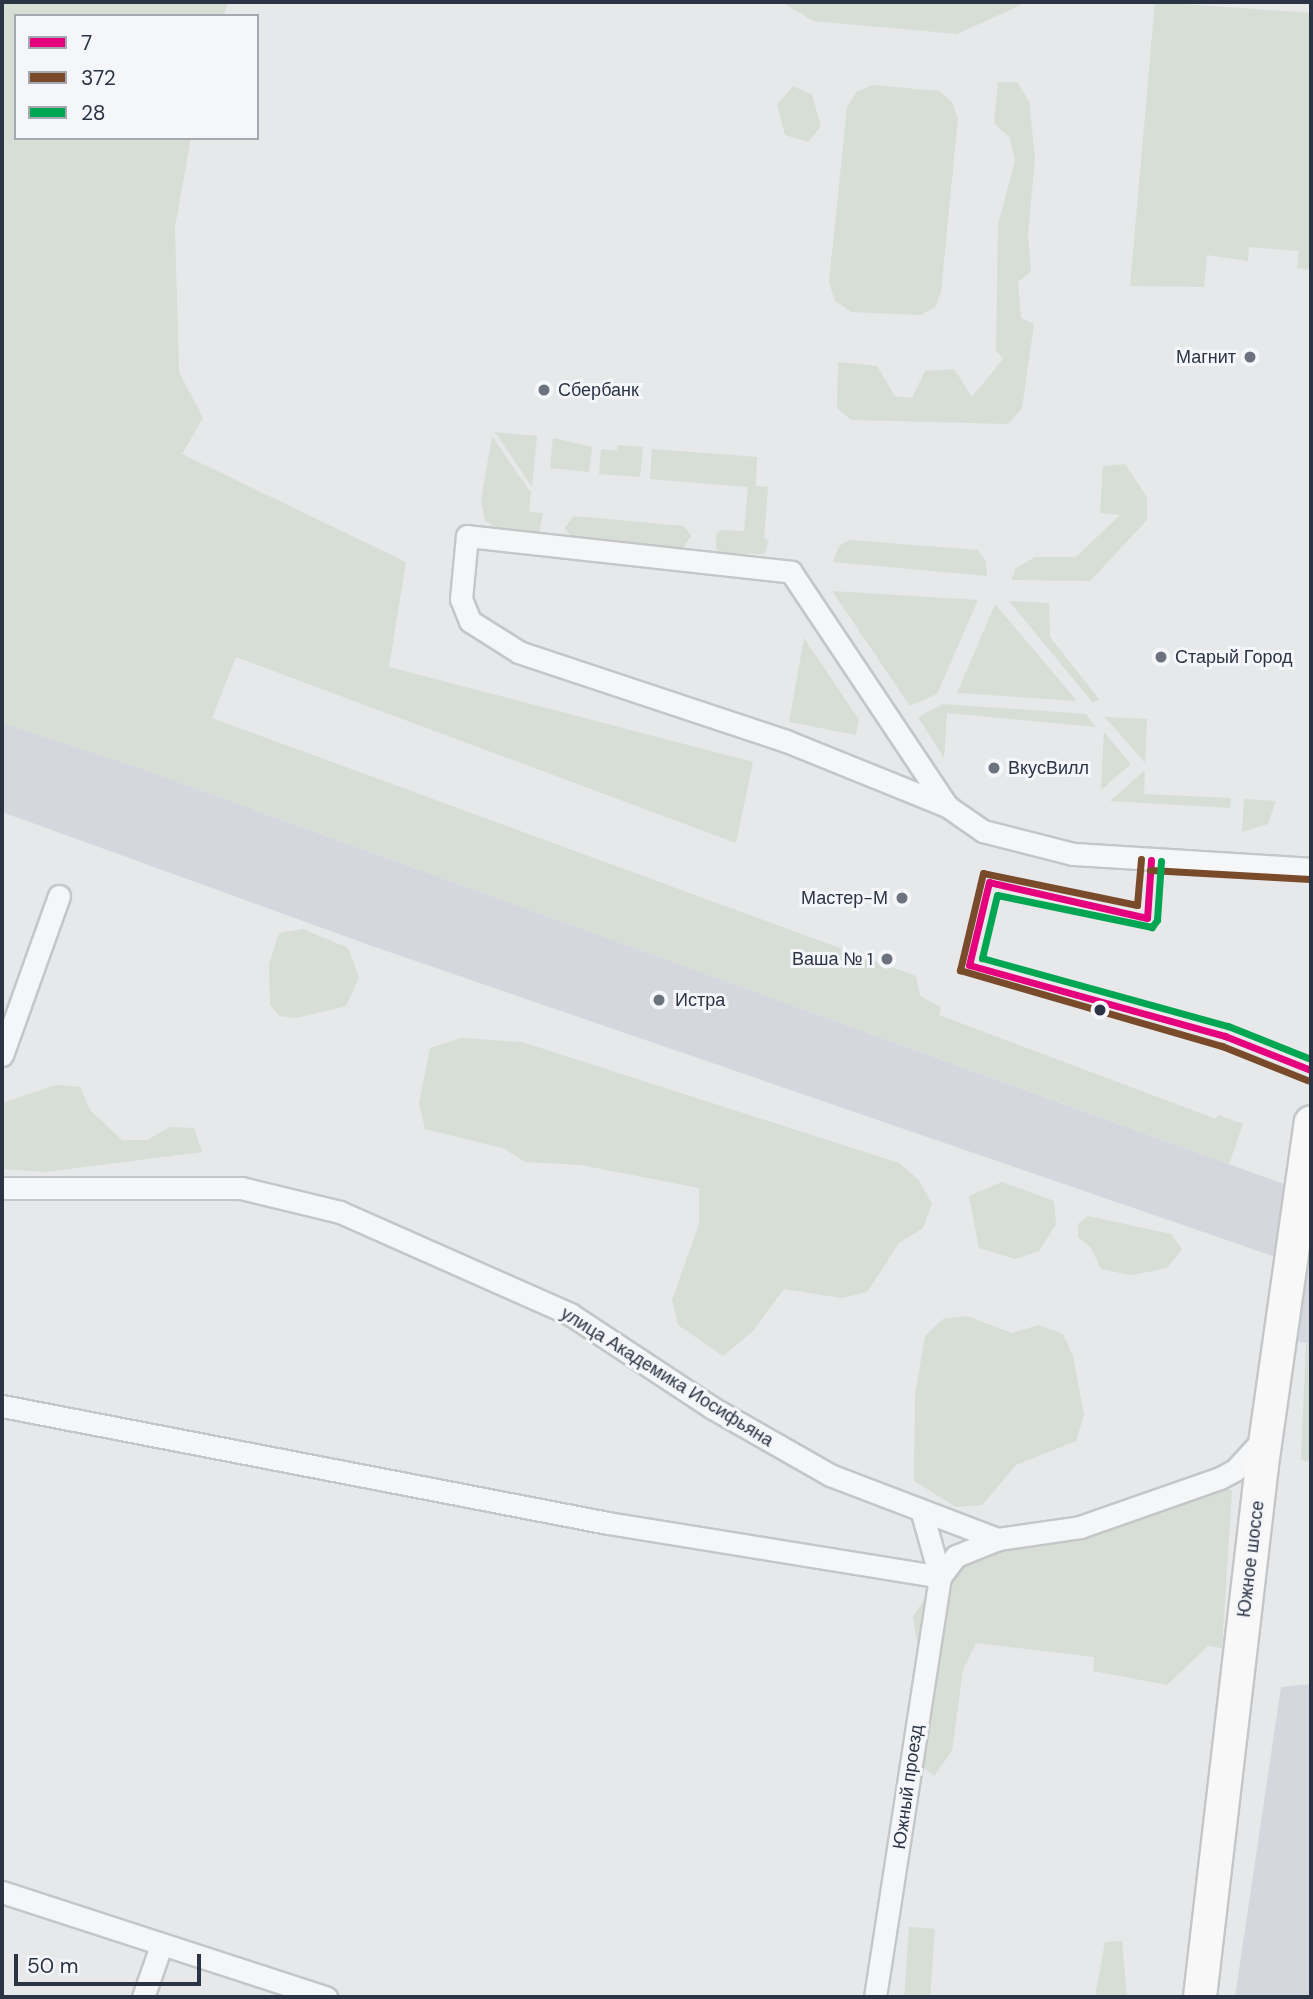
<!DOCTYPE html>
<meta charset="utf-8">
<style>
body{margin:0}
#map{position:relative;width:1313px;height:1999px;overflow:hidden;background:#e6e8ea;font-family:"DM Sans",sans-serif}
div>[style]{position:absolute}
.built>*{inset:0;background:#d4d7dd}
.green>*{inset:0;background:#d6ded6;transform-origin:0 0}
.roads{filter:drop-shadow(2px 0 #c4c6c8) drop-shadow(-2px 0 #c4c6c8) drop-shadow(0 2px #c4c6c8) drop-shadow(0 -2px #c4c6c8)}
.street>*{height:21px;margin:-10.5px;padding:0 10.5px;transform-origin:10.5px;border-radius:10.5px;background:#f5f6f7}
.secondary>*{height:32px;margin:-16px;padding:0 16px;transform-origin:16px;border-radius:16px;background:#f8f8f8}
.bus-1>*{height:7px;margin:-3.5px;padding:0 3.5px;transform-origin:3.5px;border-radius:3.5px;background:#e5007d}
.bus-2>*{height:7px;margin:-3.5px;padding:0 3.5px;transform-origin:3.5px;border-radius:3.5px;background:#7a4b2a}
.bus-3>*{height:7px;margin:-3.5px;padding:0 3.5px;transform-origin:3.5px;border-radius:3.5px;background:#00a651}
.dots>*{width:19px;height:19px;translate:-50% -50%;box-sizing:border-box;border:4px solid #f4f6f9;border-radius:50%}
span{translate:-50% -50%;white-space:nowrap;text-align:center;line-height:1.15;-webkit-text-stroke:6px #f4f6f9;paint-order:stroke}
.poi-label{font-size:18px;color:#2b3445}
.right{translate:-100% -50%;text-align:right}
.left{translate:0 -50%;text-align:left}
.street-label{font-size:18px;color:#2b3445}
.frame{position:absolute;inset:0;border:4px solid #2b3445;pointer-events:none}
.legend{position:absolute;left:14px;top:14px;width:245px;height:126px;box-sizing:border-box;background:#f4f6f9;border:2px solid #a4a8b1;margin:0;padding:9px 12px;list-style:none;font-size:21px;color:#2b3445}
.legend li{display:flex;align-items:center;gap:14px;height:35px}
.legend b{width:35px;border:2px solid #a4a8b1}
.scale{position:absolute;left:14px;top:1954px;width:187px;height:32px;box-sizing:border-box;border:4px solid #2b3445;border-top:0;padding-left:9px;font-size:21px;line-height:24px;white-space:nowrap;color:#2b3445;-webkit-text-stroke:5px #f4f6f9;paint-order:stroke}
</style>
<div id="map">
<div class="built">
<div style="clip-path:polygon(2px 723px,134px 766px,1311px 1194px,1311px 1344px,1296px 1341px,1305px 1267px,372px 946px,2px 812px)"></div>
<div style="clip-path:polygon(1311px 1684px,1311px 1997px,1235px 1997px,1281px 1687px)"></div>
</div>
<div class="green">
<div style="clip-path:polygon(2px 2px,229px 2px,223px 16px,16px 16px,16px 138px,191px 138px,175px 227px,179px 372px,203px 418px,182px 454px,406px 562px,389px 667px,753px 762px,736px 843px,236px 657px,212px 718px,916px 976px,920px 996px,941px 1007px,939px 1015px,1216px 1119px,1218px 1115px,1243px 1124px,1229px 1164px,134px 766px,2px 723px)"></div>
<div style="clip-path:polygon(782px 2px,1015px 2px,1025px 3px,957px 34px,813px 21px)"></div>
<div style="clip-path:polygon(1155px 2px,1311px 13px,1311px 270px,1297px 268px,1299px 251px,1249px 247px,1248px 261px,1207px 255px,1204px 287px,1130px 286px)"></div>
<div style="clip-path:polygon(998px 82px,1017px 82px,1029px 101px,1035px 158px,1028px 235px,1031px 271px,1018px 282px,1021px 318px,1034px 324px,1022px 408px,1008px 424px,851px 420px,837px 408px,838px 362px,877px 366px,895px 396px,912px 398px,925px 371px,954px 369px,972px 397px,1003px 359px,996px 351px,998px 224px,1015px 161px,1010px 138px,994px 123px)"></div>
<div style="clip-path:polygon(872px 85px,939px 91px,952px 102px,958px 118px,941px 292px,935px 307px,921px 315px,851px 312px,835px 301px,829px 282px,847px 108px,856px 92px)"></div>
<div style="clip-path:polygon(793px 86px,812px 95px,821px 126px,808px 142px,785px 135px,777px 105px)"></div>
<div style="clip-path:polygon(495px 432px,537px 436px,532px 487px)"></div>
<div style="clip-path:polygon(492px 436px,531px 493px,529px 512px,543px 513px,539px 533px,498px 529px,485px 520px,481px 500px)"></div>
<div style="clip-path:polygon(553px 438px,592px 447px,589px 472px,550px 468px)"></div>
<div style="clip-path:polygon(618px 445px,643px 447px,640px 477px,599px 474px,601px 449px,617px 451px)"></div>
<div style="clip-path:polygon(652px 449px,757px 457px,756px 486px,768px 487px,764px 538px,769px 541px,764px 554px,721px 553px,716px 548px,716px 534px,722px 530px,744px 531px,748px 487px,650px 479px)"></div>
<div style="clip-path:polygon(1125px 464px,1147px 497px,1147px 520px,1090px 581px,1011px 580px,1016px 568px,1035px 557px,1076px 557px,1120px 515px,1100px 513px,1103px 466px)"></div>
<div style="clip-path:polygon(574px 516px,684px 526px,691px 536px,682px 549px,572px 538px,565px 528px)"></div>
<div style="clip-path:polygon(850px 540px,978px 550px,986px 561px,987px 576px,833px 562px,839px 546px)"></div>
<div style="clip-path:polygon(832px 591px,978px 600px,937px 694px,910px 706px)"></div>
<div style="clip-path:polygon(1009px 601px,1049px 603px,1050px 637px,1099px 699px,1093px 703px)"></div>
<div style="clip-path:polygon(995px 604px,1077px 701px,957px 693px)"></div>
<div style="clip-path:polygon(804px 638px,859px 720px,856px 735px,789px 722px)"></div>
<div style="clip-path:polygon(943px 704px,1086px 714px,1096px 727px,947px 713px,944px 758px,918px 717px)"></div>
<div style="clip-path:polygon(1104px 717px,1147px 719px,1145px 763px,1111px 724px)"></div>
<div style="clip-path:polygon(1104px 732px,1131px 764px,1101px 790px)"></div>
<div style="clip-path:polygon(1145px 770px,1144px 794px,1231px 798px,1230px 808px,1110px 801px)"></div>
<div style="clip-path:polygon(1244px 799px,1276px 801px,1268px 824px,1242px 832px)"></div>
<div style="clip-path:polygon(303px 929px,348px 948px,359px 977px,346px 1006px,296px 1018px,279px 1016px,270px 1005px,269px 964px,279px 933px)"></div>
<div style="clip-path:polygon(461px 1038px,522px 1042px,899px 1163px,919px 1180px,932px 1204px,923px 1228px,899px 1243px,867px 1292px,841px 1298px,784px 1289px,753px 1331px,723px 1356px,678px 1325px,672px 1300px,699px 1224px,699px 1188px,581px 1165px,525px 1162px,503px 1148px,425px 1129px,419px 1103px,430px 1048px)"></div>
<div style="clip-path:polygon(56px 1085px,80px 1087px,90px 1110px,122px 1140px,147px 1140px,170px 1127px,194px 1128px,202px 1152px,46px 1172px,3px 1169px,2px 1103px)"></div>
<div style="clip-path:polygon(1002px 1182px,1054px 1201px,1056px 1224px,1039px 1251px,1015px 1259px,979px 1248px,969px 1196px)"></div>
<div style="clip-path:polygon(1088px 1216px,1171px 1234px,1182px 1249px,1168px 1267px,1159px 1270px,1130px 1275px,1101px 1269px,1091px 1248px,1078px 1237px,1078px 1224px)"></div>
<div style="clip-path:polygon(967px 1316px,1012px 1333px,1039px 1325px,1063px 1334px,1073px 1356px,1084px 1415px,1076px 1441px,1016px 1465px,982px 1505px,956px 1507px,914px 1481px,915px 1395px,925px 1336px,943px 1319px)"></div>
<div style="clip-path:polygon(1306px 1343px,1311px 1344px,1311px 1462px,1301px 1460px)"></div>
<div style="clip-path:polygon(1205px 1486px,1232px 1490px,1222px 1648px,1208px 1646px,1167px 1685px,1093px 1671px,1094px 1657px,976px 1643px,963px 1670px,952px 1751px,934px 1776px,914px 1760px,928px 1652px,917px 1642px,913px 1616px,959px 1550px,1094px 1536px)"></div>
<div style="left:909px;top:1927px;width:26px;height:71px;rotate:4deg"></div>
<div style="clip-path:polygon(1122px 1941px,1127px 1997px,1095px 1997px,1105px 1942px)"></div>
</div>
<div class="roads">
<div class="street">
<div style="left:947px;top:806px;width:174px;rotate:-158deg"></div>
<div style="left:786px;top:741px;width:281px;rotate:-161.6deg"></div>
<div style="left:519px;top:652px;width:58px;rotate:-147.7deg"></div>
<div style="left:470px;top:621px;width:24px;rotate:-112deg"></div>
<div style="left:461px;top:599px;width:63px;rotate:-84.6deg"></div>
<div style="left:467px;top:536px;width:326px;rotate:6.3deg"></div>
<div style="left:791px;top:572px;width:281px;rotate:56.3deg"></div>
<div style="left:947px;top:806px;width:44px;rotate:34.8deg"></div>
<div style="left:983px;top:831px;width:93px;rotate:14.3deg"></div>
<div style="left:1073px;top:854px;width:238px;rotate:3.6deg"></div>
<div style="left:2px;top:1055px;width:169px;rotate:-70.3deg"></div>
<div style="left:2px;top:1188px;width:239px"></div>
<div style="left:241px;top:1188px;width:102px;rotate:13.6deg"></div>
<div style="left:340px;top:1212px;width:252px;rotate:23.9deg"></div>
<div style="left:570px;top:1314px;width:169px;rotate:33.4deg"></div>
<div style="left:711px;top:1407px;width:137px;rotate:29.7deg"></div>
<div style="left:830px;top:1475px;width:180px;rotate:20.9deg"></div>
<div style="left:998px;top:1539px;width:83px;rotate:-8.3deg"></div>
<div style="left:1080px;top:1527px;width:148px;rotate:-19.3deg"></div>
<div style="left:1220px;top:1478px;width:17px;rotate:-28deg"></div>
<div style="left:1235px;top:1470px;width:45px;rotate:-47.7deg"></div>
<div style="left:2px;top:1406px;width:617px;rotate:10.93deg"></div>
<div style="left:608px;top:1523px;width:336px;rotate:9.2deg"></div>
<div style="left:940px;top:1577px;width:26px;rotate:-53deg"></div>
<div style="left:956px;top:1556px;width:45px;rotate:-22deg"></div>
<div style="left:2px;top:1892px;width:341px;rotate:18deg"></div>
<div style="left:143px;top:1997px;width:54px;rotate:-70.6deg"></div>
<div style="left:875px;top:1997px;width:425px;rotate:-81.2deg"></div>
<div style="left:940px;top:1577px;width:66px;rotate:-105.7deg"></div>
</div>
<div class="secondary">
<div style="left:1200px;top:1997px;width:536px;rotate:-83.35deg"></div>
<div style="left:1262px;top:1465px;width:346px;rotate:-81.9deg"></div>
</div>
</div>
<div class="bus-1">
<div style="left:1151px;top:860px;width:58px;rotate:93.9deg"></div>
<div style="left:1147px;top:918px;width:162px;rotate:-167.2deg"></div>
<div style="left:989px;top:882px;width:85px;rotate:103.5deg"></div>
<div style="left:969px;top:965px;width:266px;rotate:15.5deg"></div>
<div style="left:1225px;top:1036px;width:92px;rotate:21.6deg"></div>
</div>
<div class="bus-2">
<div style="left:1141px;top:859px;width:46px;rotate:95deg"></div>
<div style="left:1137px;top:905px;width:157px;rotate:-168.3deg"></div>
<div style="left:983px;top:873px;width:100px;rotate:103.3deg"></div>
<div style="left:960px;top:970px;width:273px;rotate:16.2deg"></div>
<div style="left:1222px;top:1046px;width:92px;rotate:21.8deg"></div>
<div style="left:1150px;top:870px;width:160px;rotate:3.2deg"></div>
</div>
<div class="bus-3">
<div style="left:1161px;top:861px;width:59px;rotate:93.9deg"></div>
<div style="left:1157px;top:920px;width:9px;rotate:126deg"></div>
<div style="left:1152px;top:927px;width:158px;rotate:-168.3deg"></div>
<div style="left:997px;top:895px;width:65px;rotate:103.4deg"></div>
<div style="left:982px;top:958px;width:255px;rotate:15.5deg"></div>
<div style="left:1228px;top:1026px;width:89px;rotate:21.7deg"></div>
</div>
<div class="dots">
<div style="left:1250px;top:357px;background:#6c737f"></div>
<div style="left:544px;top:390px;background:#6c737f"></div>
<div style="left:1161px;top:657px;background:#6c737f"></div>
<div style="left:994px;top:768px;background:#6c737f"></div>
<div style="left:902px;top:898px;background:#6c737f"></div>
<div style="left:887px;top:959px;background:#6c737f"></div>
<div style="left:659px;top:1000px;background:#6c737f"></div>
<div style="left:1100px;top:1010px;background:#2b3445"></div>
</div>
<div class="poi-label">
<span class="right" style="left:1236px;top:357px">Магнит</span>
<span class="left" style="left:558px;top:390px">Сбербанк</span>
<span class="left" style="left:1175px;top:657px">Старый Город</span>
<span class="left" style="left:1008px;top:768px">ВкусВилл</span>
<span class="right" style="left:888px;top:898px">Мастер-М</span>
<span class="right" style="left:873px;top:959px">Ваша № 1</span>
<span class="left" style="left:675px;top:1000px">Истра</span>
</div>
<div class="street-label">
<span style="left:667px;top:1377px;rotate:32deg">улица Академика Иосифьяна</span>
<span style="left:1251px;top:1559px;rotate:-83deg">Южное шоссе</span>
<span style="left:908px;top:1787px;rotate:-82deg">Южный проезд</span>
</div>
<div class="frame"></div>
<ul class="legend">
<li><b style="height:9px;background:#e5007d"></b>7</li>
<li><b style="height:9px;background:#7a4b2a"></b>372</li>
<li><b style="height:9px;background:#00a651"></b>28</li>
</ul>
<div class="scale">50 m</div>
</div>
